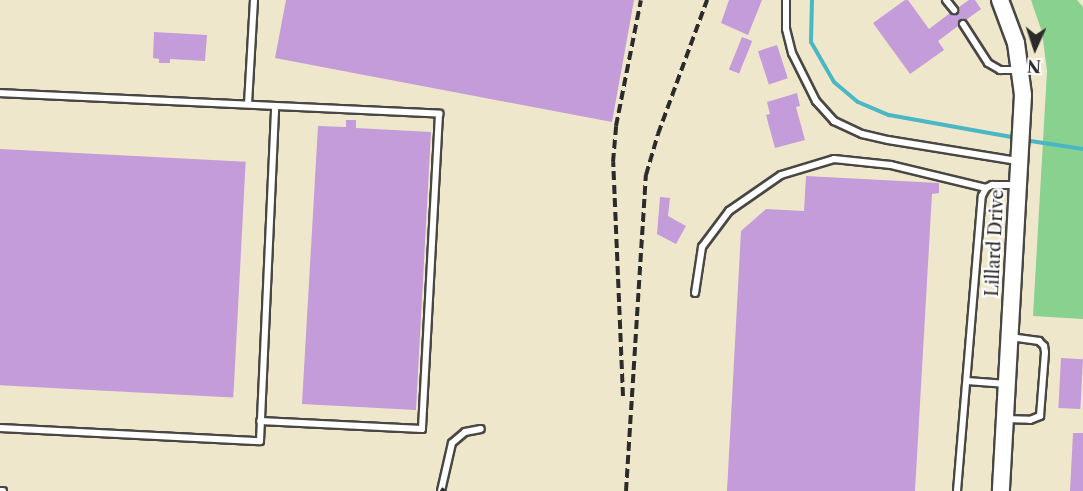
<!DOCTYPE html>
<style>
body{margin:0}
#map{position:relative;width:1083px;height:491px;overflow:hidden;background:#efe7cc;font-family:"Libre Caslon Text",serif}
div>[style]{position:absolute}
.green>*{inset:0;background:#88d18e}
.stream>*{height:4px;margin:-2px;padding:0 2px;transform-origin:2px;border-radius:2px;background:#4ab7c5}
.building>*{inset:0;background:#c39cd9;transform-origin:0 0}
.roads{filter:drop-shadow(2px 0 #484743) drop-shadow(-2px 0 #484743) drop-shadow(0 2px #484743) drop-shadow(0 -2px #484743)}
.lane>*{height:6px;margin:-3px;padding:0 3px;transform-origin:3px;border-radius:3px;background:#fff}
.secondary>*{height:16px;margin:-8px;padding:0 8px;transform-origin:8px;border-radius:8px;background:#fff}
.rail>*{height:4px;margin-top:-2px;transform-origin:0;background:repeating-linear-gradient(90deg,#2b2b2b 0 9px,transparent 0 13.5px)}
span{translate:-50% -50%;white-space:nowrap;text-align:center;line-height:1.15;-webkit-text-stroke:4.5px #fff;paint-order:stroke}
.street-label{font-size:18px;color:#2b2b2b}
.north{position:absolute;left:1005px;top:18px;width:60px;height:60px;-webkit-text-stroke:4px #fff;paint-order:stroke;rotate:183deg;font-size:16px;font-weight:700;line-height:24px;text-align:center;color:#2b2b2b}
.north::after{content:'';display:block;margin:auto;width:21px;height:27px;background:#2b2b2b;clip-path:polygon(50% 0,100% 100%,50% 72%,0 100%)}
</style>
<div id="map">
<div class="green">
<div style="clip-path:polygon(1031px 0,1077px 0,1083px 7px,1083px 319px,1033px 316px,1047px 71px,1042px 32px)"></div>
</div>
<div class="stream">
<div style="left:812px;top:0;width:42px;rotate:91.4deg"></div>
<div style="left:811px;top:42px;width:46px;rotate:60.1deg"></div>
<div style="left:834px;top:82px;width:31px;rotate:40deg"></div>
<div style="left:858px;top:102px;width:34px;rotate:23deg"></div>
<div style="left:889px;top:115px;width:130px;rotate:10.2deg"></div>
<div style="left:1024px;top:140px;width:60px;rotate:8.7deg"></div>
</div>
<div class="building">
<div style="clip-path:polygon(286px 0,634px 0,612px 122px,275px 58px)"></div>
<div style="clip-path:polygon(729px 0,762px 0,748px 35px,721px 23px)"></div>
<div style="clip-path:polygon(905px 0,908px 0,929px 29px,950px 13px,957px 14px,959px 7px,969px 0,975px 0,981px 9px,966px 20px,960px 20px,958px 26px,938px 41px,944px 50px,910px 74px,873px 23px)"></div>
<div style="clip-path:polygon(154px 32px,207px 35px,205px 61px,170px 59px,170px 63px,159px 63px,159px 59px,153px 58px)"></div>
<div style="left:742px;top:37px;width:11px;height:35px;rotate:22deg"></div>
<div style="left:777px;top:45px;width:35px;height:20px;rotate:72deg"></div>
<div style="clip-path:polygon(797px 93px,800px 106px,796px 107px,805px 140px,775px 148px,766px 115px,770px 114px,767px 102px)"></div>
<div style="clip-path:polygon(346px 120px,356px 120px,356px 128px,431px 132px,416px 410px,302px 404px,318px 126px,346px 127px)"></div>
<div style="left:0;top:149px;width:246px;height:236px;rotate:3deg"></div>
<div style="clip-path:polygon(806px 176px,939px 183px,939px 193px,932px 194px,915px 491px,727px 491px,741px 231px,766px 209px,804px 211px)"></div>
<div style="clip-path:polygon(660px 197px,670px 198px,668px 216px,686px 226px,676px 244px,657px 234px)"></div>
<div style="left:1061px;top:358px;width:22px;height:50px;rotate:3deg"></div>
<div style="clip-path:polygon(1073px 433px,1083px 433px,1083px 491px,1070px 491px)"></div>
</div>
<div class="roads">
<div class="lane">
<div style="left:786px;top:0;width:29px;rotate:90deg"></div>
<div style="left:786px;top:29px;width:25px;rotate:76deg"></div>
<div style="left:792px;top:53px;width:54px;rotate:63.4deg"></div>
<div style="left:816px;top:101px;width:27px;rotate:48deg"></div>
<div style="left:834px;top:121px;width:31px;rotate:25deg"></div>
<div style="left:862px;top:134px;width:27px;rotate:13deg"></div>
<div style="left:888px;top:140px;width:131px;rotate:9.2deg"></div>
<div style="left:946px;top:0;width:13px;rotate:51deg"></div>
<div style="left:963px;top:24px;width:46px;rotate:57.3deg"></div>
<div style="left:988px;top:63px;width:14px;rotate:30deg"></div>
<div style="left:1000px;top:70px;width:17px"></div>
<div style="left:0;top:93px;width:440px;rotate:2.7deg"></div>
<div style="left:439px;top:114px;width:315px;rotate:93.1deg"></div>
<div style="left:422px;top:429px;width:162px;rotate:-177.2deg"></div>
<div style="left:248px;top:104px;width:104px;rotate:-86.7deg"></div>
<div style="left:695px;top:293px;width:47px;rotate:-81.3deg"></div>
<div style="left:702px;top:247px;width:45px;rotate:-53.1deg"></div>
<div style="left:729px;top:211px;width:63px;rotate:-34.7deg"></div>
<div style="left:781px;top:175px;width:55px;rotate:-16.8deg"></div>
<div style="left:834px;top:159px;width:57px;rotate:6deg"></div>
<div style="left:891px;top:165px;width:98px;rotate:13.6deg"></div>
<div style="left:967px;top:381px;width:40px;rotate:4.3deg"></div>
<div style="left:1005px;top:419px;width:25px;rotate:2deg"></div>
<div style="left:1030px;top:420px;width:11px;rotate:-22deg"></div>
<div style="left:1040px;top:416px;width:64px;rotate:-85.5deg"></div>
<div style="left:1045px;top:352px;width:6px;rotate:-99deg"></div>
<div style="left:1044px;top:346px;width:7px;rotate:-135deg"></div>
<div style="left:1039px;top:341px;width:29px;rotate:-172deg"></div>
<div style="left:0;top:428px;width:260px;rotate:2.9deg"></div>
<div style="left:260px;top:441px;width:335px;rotate:-87.4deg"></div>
<div style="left:0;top:491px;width:3px"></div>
<div style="left:441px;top:491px;width:49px;rotate:-77.1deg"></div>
<div style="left:452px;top:443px;width:17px;rotate:-40deg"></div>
<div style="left:465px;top:432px;width:16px;rotate:-11deg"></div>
<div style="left:957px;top:491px;width:296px;rotate:-85.2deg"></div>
<div style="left:982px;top:196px;width:9px;rotate:-63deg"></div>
<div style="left:986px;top:188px;width:7px;rotate:-27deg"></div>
<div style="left:992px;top:185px;width:25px"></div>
</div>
<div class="secondary">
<div style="left:1000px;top:0;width:46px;rotate:69.6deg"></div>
<div style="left:1016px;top:43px;width:52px;rotate:82.3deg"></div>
<div style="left:1023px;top:95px;width:397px;rotate:93.2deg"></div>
</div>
</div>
<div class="rail">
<div style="left:623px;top:396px;width:234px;rotate:-92.4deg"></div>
<div style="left:613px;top:162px;width:36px;rotate:-85deg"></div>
<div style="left:616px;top:126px;width:128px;rotate:-78.8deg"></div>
<div style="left:441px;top:489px;width:4px;rotate:34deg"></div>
<div style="left:626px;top:491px;width:317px;rotate:-86.4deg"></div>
<div style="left:646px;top:175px;width:43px;rotate:-73.7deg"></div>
<div style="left:658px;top:134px;width:143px;rotate:-69.9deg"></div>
</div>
<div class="street-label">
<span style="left:995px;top:243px;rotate:-87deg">Lillard Drive</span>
</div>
<div class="north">N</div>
</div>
